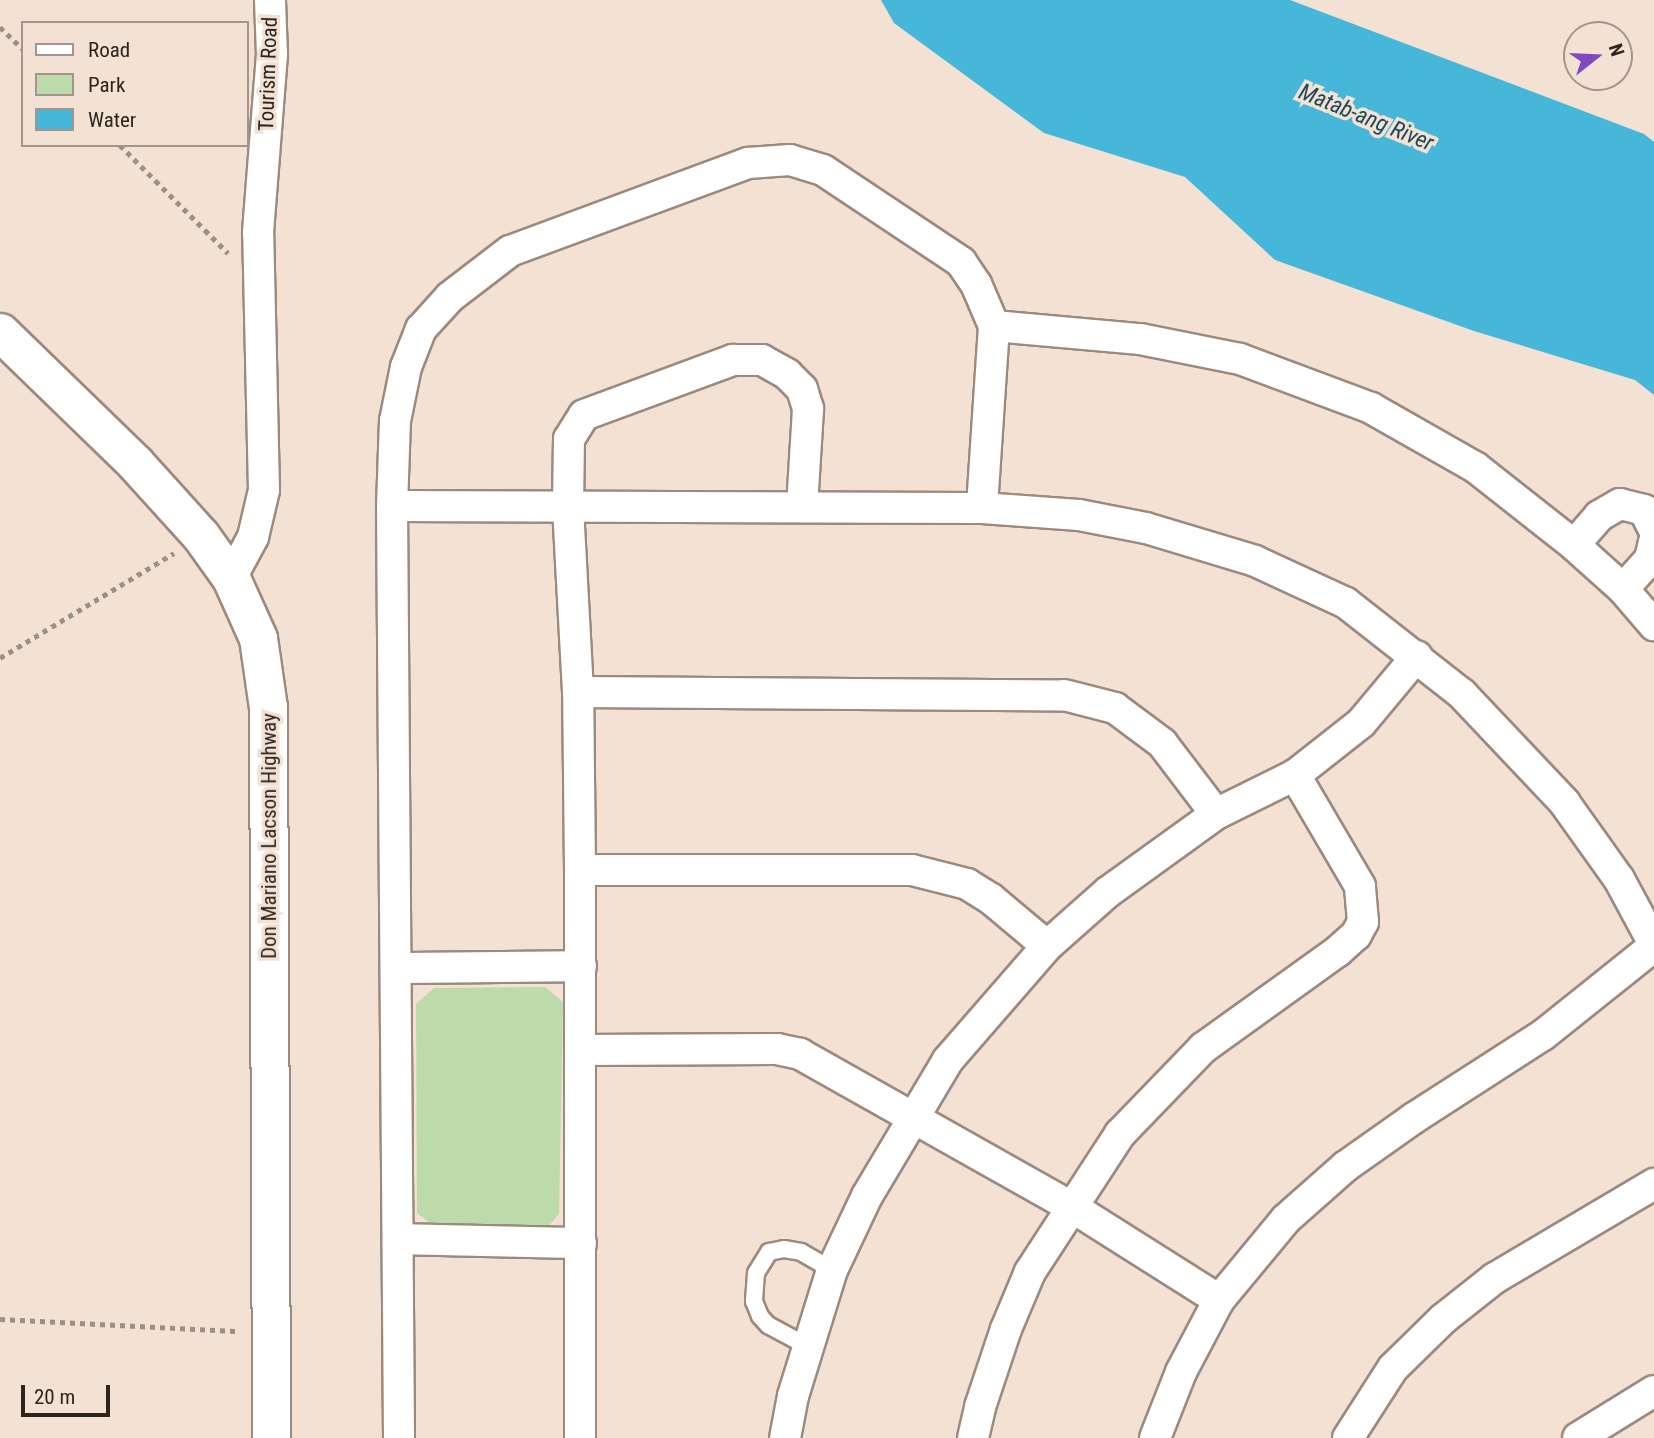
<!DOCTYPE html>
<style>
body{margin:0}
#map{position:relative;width:1654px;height:1438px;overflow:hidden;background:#f3e1d3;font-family:"Roboto Condensed",sans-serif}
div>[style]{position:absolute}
.green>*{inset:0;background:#bddaab}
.water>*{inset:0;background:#46b7d9}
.path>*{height:4.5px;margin-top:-2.25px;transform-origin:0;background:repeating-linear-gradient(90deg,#9c8f85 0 5px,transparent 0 10px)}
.roads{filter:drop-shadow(2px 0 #9b8a7d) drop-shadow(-2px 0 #9b8a7d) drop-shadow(0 2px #9b8a7d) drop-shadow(0 -2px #9b8a7d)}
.service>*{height:16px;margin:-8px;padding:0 8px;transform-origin:8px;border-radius:8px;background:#fff}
.minor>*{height:30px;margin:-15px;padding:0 15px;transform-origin:15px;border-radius:15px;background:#fff}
.tertiary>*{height:37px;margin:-18.5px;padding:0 18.5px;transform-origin:18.5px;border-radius:18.5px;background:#fff}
span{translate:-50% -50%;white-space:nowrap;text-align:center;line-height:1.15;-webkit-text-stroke:7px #f3e1d3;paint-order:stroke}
.street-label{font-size:21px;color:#2b241f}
.water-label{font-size:23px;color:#1b4b5a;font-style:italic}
.legend{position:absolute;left:21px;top:21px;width:228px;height:126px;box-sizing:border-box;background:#f3e1d3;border:2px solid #a3958b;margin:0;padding:9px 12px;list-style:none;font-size:21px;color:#2b241f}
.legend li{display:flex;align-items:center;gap:14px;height:35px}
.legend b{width:35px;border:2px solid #a3958b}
.north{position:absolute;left:1563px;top:21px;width:70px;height:70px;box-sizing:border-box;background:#f3e1d3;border:2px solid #a3958b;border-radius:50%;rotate:72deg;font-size:19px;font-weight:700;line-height:28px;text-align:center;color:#2b241f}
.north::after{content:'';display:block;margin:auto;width:24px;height:32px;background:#8149c0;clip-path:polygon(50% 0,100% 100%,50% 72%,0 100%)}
.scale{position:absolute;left:21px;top:1385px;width:89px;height:32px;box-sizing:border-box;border:4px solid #2b241f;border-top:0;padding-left:9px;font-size:21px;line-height:24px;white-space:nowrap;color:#2b241f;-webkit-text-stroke:5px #f3e1d3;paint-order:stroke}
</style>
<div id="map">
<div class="green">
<div style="clip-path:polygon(545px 987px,563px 1002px,559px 1214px,546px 1229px,434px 1226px,417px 1213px,416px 1004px,434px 988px)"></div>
</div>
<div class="water">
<div style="clip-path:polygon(881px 0,1290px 0,1644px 134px,1654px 142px,1654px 395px,1635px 380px,1474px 331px,1275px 260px,1185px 177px,1044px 133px,894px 23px)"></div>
</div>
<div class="path">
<div style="left:0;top:27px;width:32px;rotate:44deg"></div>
<div style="left:120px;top:145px;width:153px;rotate:45deg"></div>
<div style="left:0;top:658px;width:203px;rotate:-31.1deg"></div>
<div style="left:0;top:1319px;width:240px;rotate:2.9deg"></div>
</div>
<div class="roads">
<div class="service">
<div style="left:807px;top:1346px;width:44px;rotate:-151.7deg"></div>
<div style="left:768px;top:1325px;width:12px;rotate:-132deg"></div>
<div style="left:760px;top:1316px;width:16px;rotate:-112deg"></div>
<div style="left:754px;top:1301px;width:28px;rotate:-86deg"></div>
<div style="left:756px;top:1273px;width:25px;rotate:-58deg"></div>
<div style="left:769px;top:1252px;width:15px;rotate:-11deg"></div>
<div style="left:784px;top:1249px;width:17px;rotate:10deg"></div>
<div style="left:801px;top:1252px;width:36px;rotate:30deg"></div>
</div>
<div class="minor">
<div style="left:994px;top:326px;width:147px;rotate:5.1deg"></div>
<div style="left:1140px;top:339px;width:102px;rotate:11.3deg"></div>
<div style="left:1240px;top:359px;width:140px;rotate:20.5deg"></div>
<div style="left:1371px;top:408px;width:120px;rotate:29.6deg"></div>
<div style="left:1475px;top:467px;width:126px;rotate:38.2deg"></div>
<div style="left:1574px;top:545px;width:66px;rotate:41.9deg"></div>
<div style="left:1623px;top:589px;width:48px;rotate:49.3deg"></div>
<div style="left:392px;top:506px;width:590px;rotate:0.19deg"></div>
<div style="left:982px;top:508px;width:97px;rotate:4.1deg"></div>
<div style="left:1079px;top:515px;width:68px;rotate:11deg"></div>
<div style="left:1146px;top:528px;width:114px;rotate:16.8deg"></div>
<div style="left:1255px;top:561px;width:100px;rotate:24.8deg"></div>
<div style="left:1346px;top:603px;width:147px;rotate:38.1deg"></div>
<div style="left:1462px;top:694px;width:149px;rotate:46.6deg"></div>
<div style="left:1564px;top:802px;width:95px;rotate:54.5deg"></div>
<div style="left:1619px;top:879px;width:74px;rotate:61.7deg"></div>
<div style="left:1574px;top:545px;width:38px;rotate:-49deg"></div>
<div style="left:1599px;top:516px;width:24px;rotate:-30deg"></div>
<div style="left:1620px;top:504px;width:25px;rotate:14deg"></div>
<div style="left:1644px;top:510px;width:22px;rotate:63deg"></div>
<div style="left:231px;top:578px;width:47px;rotate:-61.8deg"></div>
<div style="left:253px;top:537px;width:48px;rotate:-76.8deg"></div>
<div style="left:264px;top:490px;width:258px;rotate:-91.3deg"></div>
<div style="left:258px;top:232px;width:178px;rotate:-85.5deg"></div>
<div style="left:272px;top:55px;width:55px;rotate:-92.1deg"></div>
<div style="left:1623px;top:589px;width:40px;rotate:-48deg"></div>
<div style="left:1650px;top:559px;width:17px;rotate:-77deg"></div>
<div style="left:578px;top:692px;width:486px;rotate:0.4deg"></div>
<div style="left:1064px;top:695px;width:53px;rotate:14.3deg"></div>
<div style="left:1115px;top:708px;width:59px;rotate:36.7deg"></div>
<div style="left:1162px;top:743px;width:89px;rotate:52.7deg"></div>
<div style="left:580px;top:870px;width:332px"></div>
<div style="left:912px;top:870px;width:57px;rotate:14.3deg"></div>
<div style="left:967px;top:884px;width:28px;rotate:32deg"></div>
<div style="left:991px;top:899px;width:73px;rotate:40deg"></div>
<div style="left:397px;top:968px;width:184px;rotate:-0.6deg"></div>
<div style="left:582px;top:1050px;width:195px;rotate:-0.3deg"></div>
<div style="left:777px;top:1049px;width:24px;rotate:12deg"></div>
<div style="left:800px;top:1054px;width:312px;rotate:29.4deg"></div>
<div style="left:1072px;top:1207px;width:174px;rotate:32.3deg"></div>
<div style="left:398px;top:1239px;width:183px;rotate:1.3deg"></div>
<div style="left:399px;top:1438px;width:932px;rotate:-90.43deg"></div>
<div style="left:392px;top:506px;width:85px;rotate:-88deg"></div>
<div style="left:395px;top:421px;width:55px;rotate:-78.5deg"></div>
<div style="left:406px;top:367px;width:41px;rotate:-68.5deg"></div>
<div style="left:421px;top:329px;width:43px;rotate:-47.8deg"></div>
<div style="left:450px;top:297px;width:76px;rotate:-37.5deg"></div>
<div style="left:510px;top:251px;width:254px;rotate:-20.3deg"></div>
<div style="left:748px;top:163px;width:42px;rotate:-4.1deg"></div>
<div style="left:790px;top:160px;width:34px;rotate:17deg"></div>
<div style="left:823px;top:170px;width:166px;rotate:33.7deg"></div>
<div style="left:961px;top:262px;width:27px;rotate:56deg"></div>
<div style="left:976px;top:284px;width:46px;rotate:66.8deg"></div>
<div style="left:994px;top:326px;width:182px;rotate:93.8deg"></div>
<div style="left:580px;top:1438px;width:568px;rotate:-90deg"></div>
<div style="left:580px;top:870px;width:178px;rotate:-90.6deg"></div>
<div style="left:578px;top:692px;width:183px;rotate:-93.1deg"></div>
<div style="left:568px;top:509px;width:70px;rotate:-89.2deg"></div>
<div style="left:569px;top:439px;width:28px;rotate:-58deg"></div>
<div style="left:584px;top:415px;width:159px;rotate:-20.3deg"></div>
<div style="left:733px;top:360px;width:29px"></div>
<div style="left:762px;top:360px;width:29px;rotate:29deg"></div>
<div style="left:787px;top:374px;width:21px;rotate:45deg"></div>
<div style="left:802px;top:389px;width:21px;rotate:73deg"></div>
<div style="left:808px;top:409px;width:97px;rotate:93.5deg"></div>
<div style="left:785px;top:1438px;width:43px;rotate:-79.2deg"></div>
<div style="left:793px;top:1396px;width:132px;rotate:-72.8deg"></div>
<div style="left:832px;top:1270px;width:82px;rotate:-64.7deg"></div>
<div style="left:867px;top:1196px;width:158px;rotate:-59.2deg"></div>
<div style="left:948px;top:1060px;width:151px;rotate:-49deg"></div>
<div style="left:1047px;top:946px;width:81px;rotate:-41.5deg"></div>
<div style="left:1108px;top:892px;width:133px;rotate:-35.8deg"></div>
<div style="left:1216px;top:814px;width:88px;rotate:-26.3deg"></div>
<div style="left:1295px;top:775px;width:84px;rotate:-38.2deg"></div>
<div style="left:1361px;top:723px;width:87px;rotate:-50.1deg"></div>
<div style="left:973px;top:1438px;width:32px;rotate:-77deg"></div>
<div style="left:980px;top:1407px;width:82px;rotate:-71.6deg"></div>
<div style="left:1006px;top:1329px;width:62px;rotate:-67.2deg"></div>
<div style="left:1030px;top:1272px;width:165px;rotate:-56.9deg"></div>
<div style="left:1120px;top:1134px;width:120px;rotate:-46deg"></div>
<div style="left:1203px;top:1048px;width:166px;rotate:-35.7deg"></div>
<div style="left:1338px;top:951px;width:24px;rotate:-42deg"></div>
<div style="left:1356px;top:935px;width:15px;rotate:-62deg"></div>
<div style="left:1363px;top:922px;width:36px;rotate:-95deg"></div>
<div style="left:1360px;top:886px;width:129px;rotate:-120.4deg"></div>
<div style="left:1155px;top:1438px;width:71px;rotate:-68.5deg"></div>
<div style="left:1181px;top:1372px;width:81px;rotate:-62.2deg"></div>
<div style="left:1219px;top:1300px;width:105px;rotate:-50.4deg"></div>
<div style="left:1286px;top:1219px;width:80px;rotate:-41.5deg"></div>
<div style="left:1346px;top:1166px;width:83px;rotate:-35.2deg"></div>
<div style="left:1414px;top:1118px;width:153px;rotate:-32.8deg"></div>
<div style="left:1543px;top:1035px;width:142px;rotate:-38.7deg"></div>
<div style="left:1348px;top:1438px;width:83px;rotate:-57.3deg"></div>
<div style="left:1393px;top:1368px;width:70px;rotate:-44.4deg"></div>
<div style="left:1443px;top:1319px;width:66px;rotate:-38.3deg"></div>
<div style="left:1495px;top:1278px;width:185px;rotate:-30.6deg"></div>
<div style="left:1578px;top:1438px;width:89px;rotate:-31.7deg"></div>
</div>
<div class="tertiary">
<div style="left:0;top:332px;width:188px;rotate:44.1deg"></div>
<div style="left:135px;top:463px;width:98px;rotate:47.9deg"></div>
<div style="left:201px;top:536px;width:52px;rotate:54.5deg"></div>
<div style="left:231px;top:578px;width:66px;rotate:65.8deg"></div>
<div style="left:258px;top:638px;width:70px;rotate:81.8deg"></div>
<div style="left:268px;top:707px;width:731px;rotate:89.76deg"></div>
</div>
</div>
<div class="street-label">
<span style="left:268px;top:74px;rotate:-88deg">Tourism Road</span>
<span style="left:269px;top:836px;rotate:-90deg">Don Mariano Lacson Highway</span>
</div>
<div class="water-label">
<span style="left:1366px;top:118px;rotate:22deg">Matab-ang River</span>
</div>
<ul class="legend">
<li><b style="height:9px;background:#fff"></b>Road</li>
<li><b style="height:19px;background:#bddaab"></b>Park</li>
<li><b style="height:19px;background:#46b7d9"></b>Water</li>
</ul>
<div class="north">N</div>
<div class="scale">20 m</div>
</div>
